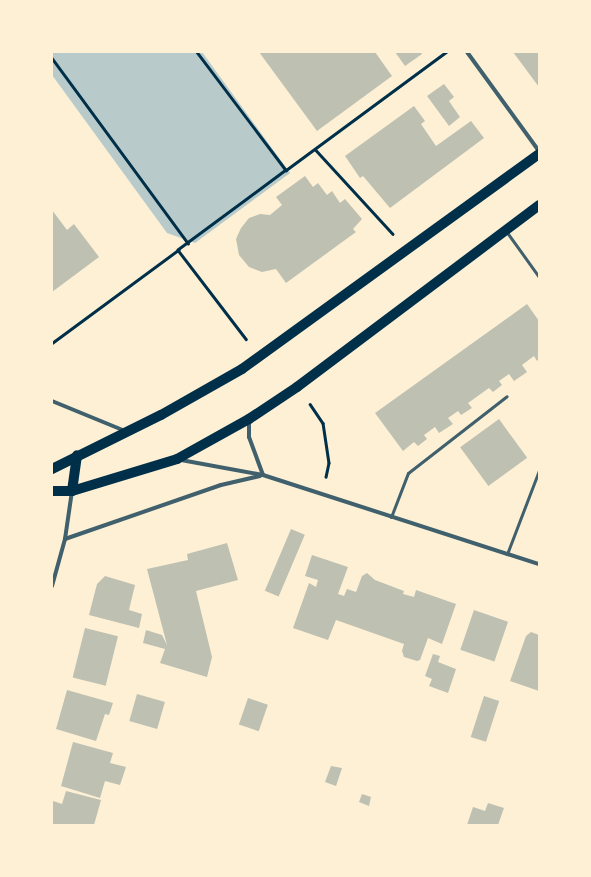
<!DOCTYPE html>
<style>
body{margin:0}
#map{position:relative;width:591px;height:877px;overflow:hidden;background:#fdf0d5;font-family:"Crimson Pro",serif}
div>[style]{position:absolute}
.green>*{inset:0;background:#b9caca}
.building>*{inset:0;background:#bec0b2;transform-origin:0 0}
.path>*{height:2.5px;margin:-1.25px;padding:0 1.25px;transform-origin:1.25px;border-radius:1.25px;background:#003049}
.service>*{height:3px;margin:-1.5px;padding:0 1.5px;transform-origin:1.5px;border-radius:1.5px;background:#3f606c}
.minor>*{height:4px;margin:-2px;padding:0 2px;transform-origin:2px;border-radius:2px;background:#3f606c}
.primary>*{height:10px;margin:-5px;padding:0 5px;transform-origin:5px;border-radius:5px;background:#003049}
span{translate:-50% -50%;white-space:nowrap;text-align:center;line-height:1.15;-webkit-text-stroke:3px #fdf0d5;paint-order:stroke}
.frame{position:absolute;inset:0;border:53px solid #fdf0d5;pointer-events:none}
</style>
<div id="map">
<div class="green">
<div style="clip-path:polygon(52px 52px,202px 52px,290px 173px,195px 243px,167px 233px,52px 75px)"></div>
</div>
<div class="building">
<div style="clip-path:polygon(259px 52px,375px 52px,392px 76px,317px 131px)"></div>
<div style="clip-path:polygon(395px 52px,421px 52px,422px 54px,405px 66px)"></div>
<div style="clip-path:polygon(513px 52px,539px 52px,539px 87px)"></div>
<div style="clip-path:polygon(444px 84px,454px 97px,449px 101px,460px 117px,449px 126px,427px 96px)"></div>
<div style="clip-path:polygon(414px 106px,425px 121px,421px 124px,436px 146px,471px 121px,484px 138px,390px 208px,363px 176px,360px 178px,345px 156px)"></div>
<div style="clip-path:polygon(305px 176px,313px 187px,318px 183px,327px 195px,332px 191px,340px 203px,345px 199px,362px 219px,353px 229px,356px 232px,286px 283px,276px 269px,262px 272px,249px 267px,239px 255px,236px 239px,241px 228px,249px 218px,260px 214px,270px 215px,282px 205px,276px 197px)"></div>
<div style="clip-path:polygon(52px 210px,67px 230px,74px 224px,99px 257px,52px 292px)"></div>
<div style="clip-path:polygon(527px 304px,539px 321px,539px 359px,537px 361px,534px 356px,522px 365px,527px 372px,514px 381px,509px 374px,499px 381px,502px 385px,493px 392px,489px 388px,468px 403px,472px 408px,461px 415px,458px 411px,448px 418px,453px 424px,439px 433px,435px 427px,424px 435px,427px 439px,418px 446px,414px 442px,403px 451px,375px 413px)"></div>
<div style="left:499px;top:419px;width:48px;height:48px;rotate:54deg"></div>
<div style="left:291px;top:529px;width:15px;height:67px;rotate:23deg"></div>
<div style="clip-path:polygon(227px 543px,238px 580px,196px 591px,212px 657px,207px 677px,160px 663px,165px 649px,143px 643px,146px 630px,162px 635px,167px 645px,147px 569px,188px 560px,187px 554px)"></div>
<div style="clip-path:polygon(312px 555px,348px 567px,338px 594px,344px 596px,347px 589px,356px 592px,362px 576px,367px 573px,375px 580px,404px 591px,403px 594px,414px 597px,416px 590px,456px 604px,442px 644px,428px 638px,420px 660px,417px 661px,404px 657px,402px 651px,404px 644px,336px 620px,328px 640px,293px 628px,309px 583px,316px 587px,318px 580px,305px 576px)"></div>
<div style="clip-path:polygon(105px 576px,135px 585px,129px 610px,142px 614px,139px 628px,89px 615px,97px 584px)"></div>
<div style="left:474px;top:610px;width:36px;height:42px;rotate:19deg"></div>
<div style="left:85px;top:628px;width:34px;height:51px;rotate:14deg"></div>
<div style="clip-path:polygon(531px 632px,539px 635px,539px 691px,510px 681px,526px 636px)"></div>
<div style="clip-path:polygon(433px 654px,440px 656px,438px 662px,456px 669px,448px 693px,429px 686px,432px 679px,425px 676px)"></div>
<div style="clip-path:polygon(67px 690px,113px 703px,109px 715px,105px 714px,96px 741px,56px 729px)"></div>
<div style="left:137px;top:694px;width:29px;height:28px;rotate:16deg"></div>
<div style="left:484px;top:696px;width:16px;height:43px;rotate:18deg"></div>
<div style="left:248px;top:698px;width:21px;height:28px;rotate:19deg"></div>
<div style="clip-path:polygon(73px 742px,113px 753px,110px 763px,126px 767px,120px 785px,105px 781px,100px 798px,61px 786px)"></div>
<div style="clip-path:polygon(331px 766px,342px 768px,336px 786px,325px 782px)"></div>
<div style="clip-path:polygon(66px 791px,101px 800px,94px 825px,52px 825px,53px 801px,62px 804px)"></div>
<div style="clip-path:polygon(362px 794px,371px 797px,369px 806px,359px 802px)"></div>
<div style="clip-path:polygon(488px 803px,504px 808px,498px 825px,467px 825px,473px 807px,485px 811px)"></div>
</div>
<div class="path">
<div style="left:197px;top:52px;width:148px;rotate:53deg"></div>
<div style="left:286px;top:170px;width:134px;rotate:143.5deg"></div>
<div style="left:178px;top:250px;width:112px;rotate:52.6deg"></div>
<div style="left:52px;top:58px;width:230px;rotate:53.7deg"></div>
<div style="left:315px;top:149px;width:115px;rotate:47.5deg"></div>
<div style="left:286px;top:170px;width:199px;rotate:-36.4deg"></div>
<div style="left:52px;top:343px;width:157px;rotate:-36.4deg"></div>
<div style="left:310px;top:404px;width:23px;rotate:56deg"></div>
<div style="left:323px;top:423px;width:40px;rotate:81.5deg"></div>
<div style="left:329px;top:463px;width:14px;rotate:102deg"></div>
</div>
<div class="service">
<div style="left:506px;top:231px;width:57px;rotate:54.3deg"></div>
<div style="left:391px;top:517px;width:47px;rotate:-68.9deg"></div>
<div style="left:408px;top:473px;width:125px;rotate:-37.9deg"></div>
<div style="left:507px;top:554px;width:90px;rotate:-69.1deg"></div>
</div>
<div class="minor">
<div style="left:467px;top:52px;width:122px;rotate:54deg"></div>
<div style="left:52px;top:401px;width:79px;rotate:22.3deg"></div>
<div style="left:249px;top:420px;width:17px;rotate:90deg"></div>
<div style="left:249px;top:437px;width:40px;rotate:69.8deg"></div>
<div style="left:181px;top:460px;width:83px;rotate:10.4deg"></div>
<div style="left:263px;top:475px;width:290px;rotate:17.9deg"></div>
<div style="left:65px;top:539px;width:165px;rotate:-19.1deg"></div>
<div style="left:221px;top:485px;width:40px;rotate:-13deg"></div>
<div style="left:52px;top:586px;width:49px;rotate:-74.5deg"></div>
<div style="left:65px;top:539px;width:49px;rotate:-81.7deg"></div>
</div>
<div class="primary">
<div style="left:52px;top:469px;width:122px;rotate:-26.4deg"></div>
<div style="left:161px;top:415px;width:93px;rotate:-29.6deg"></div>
<div style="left:242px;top:369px;width:367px;rotate:-35.9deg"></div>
<div style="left:52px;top:491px;width:20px"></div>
<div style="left:72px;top:491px;width:110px;rotate:-16.9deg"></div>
<div style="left:177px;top:459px;width:82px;rotate:-29.1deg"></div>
<div style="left:249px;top:419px;width:58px;rotate:-33.7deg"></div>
<div style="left:297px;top:387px;width:303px;rotate:-36.9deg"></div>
<div style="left:72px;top:491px;width:36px;rotate:-82deg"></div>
</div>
<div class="frame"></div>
</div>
